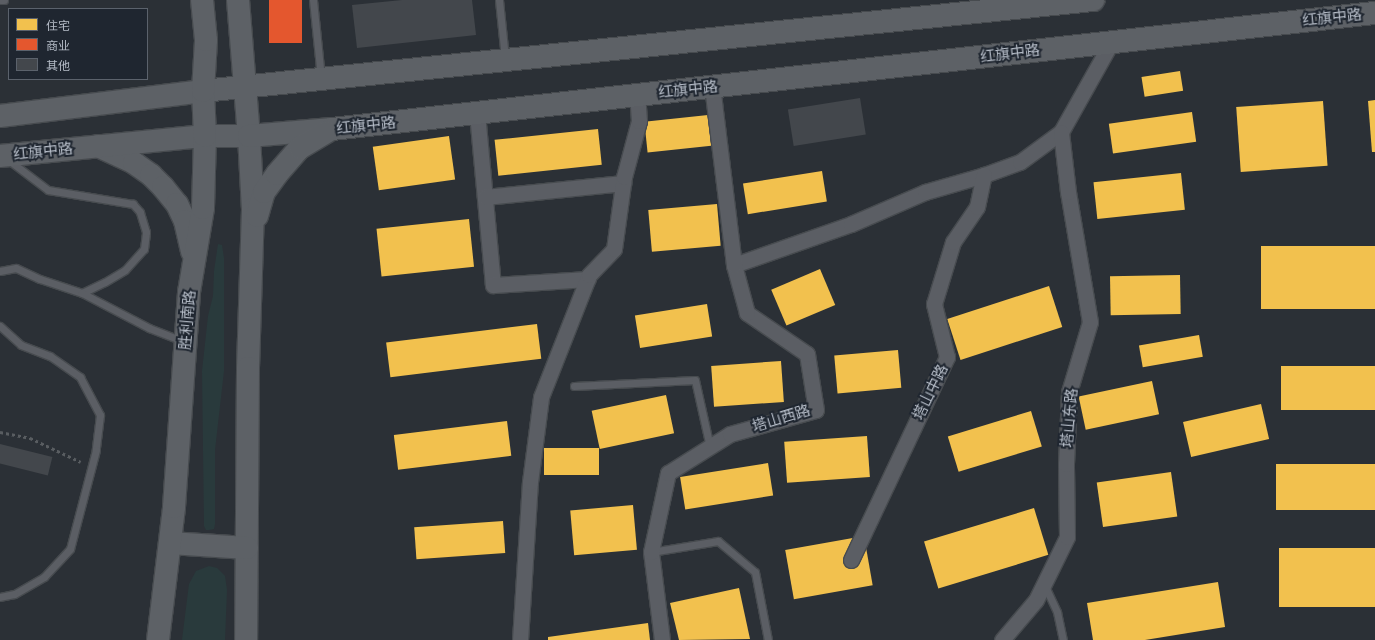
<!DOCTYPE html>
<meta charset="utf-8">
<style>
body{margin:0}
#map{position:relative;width:1375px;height:640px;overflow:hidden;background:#2b3036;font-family:"PT Sans Narrow","Noto Sans SC",sans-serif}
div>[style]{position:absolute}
.green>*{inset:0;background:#293a3c}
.homes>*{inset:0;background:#f2c14e;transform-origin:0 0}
.shops>*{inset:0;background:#e4572e;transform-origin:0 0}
.building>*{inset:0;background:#43474c;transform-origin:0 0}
.path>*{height:2.5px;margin-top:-1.25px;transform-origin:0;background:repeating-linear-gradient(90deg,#595d61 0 3px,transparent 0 6px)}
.roads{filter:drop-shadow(1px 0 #474b4f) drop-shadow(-1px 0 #474b4f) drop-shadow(0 1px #474b4f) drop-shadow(0 -1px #474b4f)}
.service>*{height:7px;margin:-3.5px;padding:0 3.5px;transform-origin:3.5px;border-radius:3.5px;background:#5b5e64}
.minor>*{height:15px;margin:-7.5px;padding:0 7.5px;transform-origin:7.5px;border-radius:7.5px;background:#5b5e64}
.primary>*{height:22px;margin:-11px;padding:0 11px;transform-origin:11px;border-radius:11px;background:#5d6166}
span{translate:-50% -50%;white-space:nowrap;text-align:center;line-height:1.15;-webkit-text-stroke:4px #1f2630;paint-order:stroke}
.street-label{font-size:15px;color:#b5bcc7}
.legend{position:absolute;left:8px;top:8px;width:140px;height:72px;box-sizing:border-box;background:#1f2630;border:1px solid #5b626c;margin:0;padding:5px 7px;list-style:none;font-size:12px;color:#b5bcc7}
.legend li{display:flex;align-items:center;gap:8px;height:20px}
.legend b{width:20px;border:1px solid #5b626c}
</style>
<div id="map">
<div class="green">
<div style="clip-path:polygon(218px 244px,222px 245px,224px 258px,224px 371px,215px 450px,215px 524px,214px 529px,209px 530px,206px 530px,204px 526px,202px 371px,208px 316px,213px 296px,214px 271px)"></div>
<div style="clip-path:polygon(209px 566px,217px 568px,225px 576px,227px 590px,225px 640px,182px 640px,189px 584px,196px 571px)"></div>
</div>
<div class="homes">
<div style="left:1180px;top:71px;width:20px;height:39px;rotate:81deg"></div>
<div style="clip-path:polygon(1375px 100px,1375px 152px,1372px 152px,1368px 101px)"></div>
<div style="left:1323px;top:101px;width:65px;height:87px;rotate:86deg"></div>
<div style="left:1192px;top:112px;width:30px;height:84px;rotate:82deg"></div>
<div style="left:708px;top:115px;width:31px;height:64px;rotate:84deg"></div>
<div style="left:598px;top:129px;width:36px;height:104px;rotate:84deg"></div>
<div style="left:449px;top:136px;width:44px;height:77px;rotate:82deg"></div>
<div style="left:822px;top:171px;width:31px;height:80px;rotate:81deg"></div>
<div style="left:1181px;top:173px;width:37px;height:88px;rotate:84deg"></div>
<div style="left:717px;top:204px;width:42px;height:69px;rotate:85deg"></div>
<div style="left:469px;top:219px;width:48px;height:93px;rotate:84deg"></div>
<div style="left:1375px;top:246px;width:63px;height:114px;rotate:90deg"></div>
<div style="left:820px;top:269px;width:39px;height:53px;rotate:67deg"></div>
<div style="left:1180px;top:275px;width:39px;height:70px;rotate:89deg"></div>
<div style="left:1049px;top:286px;width:43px;height:107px;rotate:72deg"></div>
<div style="left:707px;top:304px;width:33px;height:73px;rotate:81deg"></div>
<div style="left:537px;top:324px;width:35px;height:152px;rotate:83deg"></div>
<div style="left:1199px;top:335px;width:22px;height:61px;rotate:80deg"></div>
<div style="left:898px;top:350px;width:38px;height:64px;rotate:85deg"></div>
<div style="left:781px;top:361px;width:41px;height:70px;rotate:86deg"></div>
<div style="left:1375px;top:366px;width:44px;height:94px;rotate:90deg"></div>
<div style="left:1152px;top:381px;width:34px;height:75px;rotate:78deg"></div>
<div style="left:666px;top:395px;width:39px;height:76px;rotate:78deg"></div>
<div style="left:1261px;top:404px;width:36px;height:80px;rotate:77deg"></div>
<div style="left:1031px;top:411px;width:37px;height:87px;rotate:73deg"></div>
<div style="left:507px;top:421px;width:35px;height:114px;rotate:83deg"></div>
<div style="left:867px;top:436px;width:41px;height:83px;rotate:86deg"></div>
<div style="left:599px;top:448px;width:27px;height:55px;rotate:90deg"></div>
<div style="left:768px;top:463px;width:33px;height:89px;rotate:81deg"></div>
<div style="left:1375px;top:464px;width:46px;height:99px;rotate:90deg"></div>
<div style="left:1171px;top:472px;width:45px;height:75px;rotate:82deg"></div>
<div style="left:633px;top:505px;width:45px;height:63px;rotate:85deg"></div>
<div style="left:1034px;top:508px;width:49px;height:115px;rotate:73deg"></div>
<div style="left:503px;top:521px;width:32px;height:89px;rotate:86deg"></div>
<div style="left:864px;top:536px;width:50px;height:80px;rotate:80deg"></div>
<div style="left:1375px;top:548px;width:59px;height:96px;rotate:90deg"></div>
<div style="clip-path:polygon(1218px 582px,1225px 627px,1145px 640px,1093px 640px,1087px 603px)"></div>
<div style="clip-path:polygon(739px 588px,750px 639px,679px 640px,670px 603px)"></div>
<div style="clip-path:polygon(648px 623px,650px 640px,548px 640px,548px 637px)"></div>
</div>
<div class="shops">
<div style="left:269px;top:0;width:33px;height:43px"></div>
</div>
<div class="building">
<div style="clip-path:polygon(402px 0,472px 0,476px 35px,357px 48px,352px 5px)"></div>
<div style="left:860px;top:98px;width:37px;height:73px;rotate:81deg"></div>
<div style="left:0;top:444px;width:54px;height:19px;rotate:14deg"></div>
</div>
<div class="path">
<div style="left:0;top:432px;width:31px;rotate:11deg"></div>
<div style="left:30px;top:438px;width:56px;rotate:25.2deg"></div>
</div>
<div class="roads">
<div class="service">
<div style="left:0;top:0;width:4px"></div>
<div style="left:313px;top:0;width:77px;rotate:84.1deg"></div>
<div style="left:499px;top:0;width:58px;rotate:84.1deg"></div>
<div style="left:0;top:271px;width:16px;rotate:-11deg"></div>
<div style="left:16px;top:268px;width:26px;rotate:25deg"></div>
<div style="left:40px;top:279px;width:44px;rotate:18.4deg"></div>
<div style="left:82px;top:293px;width:25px;rotate:-26deg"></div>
<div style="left:105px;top:282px;width:23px;rotate:-31deg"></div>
<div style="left:125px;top:270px;width:28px;rotate:-48deg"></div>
<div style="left:144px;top:249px;width:17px;rotate:-83deg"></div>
<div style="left:146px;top:232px;width:21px;rotate:-107deg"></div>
<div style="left:140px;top:212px;width:11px;rotate:-131deg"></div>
<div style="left:133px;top:204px;width:86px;rotate:-170.6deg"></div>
<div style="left:48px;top:190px;width:48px;rotate:-142.7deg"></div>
<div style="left:82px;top:293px;width:76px;rotate:27.6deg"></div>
<div style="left:149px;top:328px;width:36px;rotate:21deg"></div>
<div style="left:0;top:326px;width:28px;rotate:42deg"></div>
<div style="left:21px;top:345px;width:31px;rotate:21deg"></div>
<div style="left:50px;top:356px;width:37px;rotate:35deg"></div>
<div style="left:80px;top:377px;width:43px;rotate:62.2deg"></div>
<div style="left:100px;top:415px;width:35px;rotate:97deg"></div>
<div style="left:96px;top:450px;width:102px;rotate:104.7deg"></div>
<div style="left:70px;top:549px;width:38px;rotate:133deg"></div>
<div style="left:44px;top:577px;width:34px;rotate:150deg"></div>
<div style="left:14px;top:594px;width:14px;rotate:168deg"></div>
<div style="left:574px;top:386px;width:121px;rotate:-2.8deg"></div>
<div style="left:695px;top:380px;width:69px;rotate:77.4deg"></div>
<div style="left:651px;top:552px;width:68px;rotate:-9.3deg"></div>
<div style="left:718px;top:541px;width:48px;rotate:40deg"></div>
<div style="left:755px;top:572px;width:69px;rotate:79.2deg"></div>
<div style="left:1044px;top:584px;width:31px;rotate:65deg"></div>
<div style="left:1057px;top:612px;width:29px;rotate:78deg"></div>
</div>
<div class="minor">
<div style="left:477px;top:113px;width:173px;rotate:84.7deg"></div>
<div style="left:493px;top:285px;width:95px;rotate:-3.6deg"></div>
<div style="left:485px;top:197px;width:139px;rotate:-5.8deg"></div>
<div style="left:734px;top:265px;width:124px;rotate:-19.3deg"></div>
<div style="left:851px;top:224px;width:81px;rotate:-23.4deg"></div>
<div style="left:925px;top:192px;width:61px;rotate:-16.1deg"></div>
<div style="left:984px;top:175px;width:38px;rotate:-20deg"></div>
<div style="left:1020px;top:162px;width:51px;rotate:-36.2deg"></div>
<div style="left:1061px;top:132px;width:104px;rotate:-60.7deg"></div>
<div style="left:851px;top:560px;width:225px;rotate:-64.7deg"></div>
<div style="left:947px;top:357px;width:55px;rotate:-103.8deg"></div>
<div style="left:934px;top:304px;width:65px;rotate:-73deg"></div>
<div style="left:953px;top:242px;width:42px;rotate:-55.6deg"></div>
<div style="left:977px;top:207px;width:33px;rotate:-78deg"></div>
<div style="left:520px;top:640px;width:158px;rotate:-86.4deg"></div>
<div style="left:530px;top:482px;width:86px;rotate:-82.6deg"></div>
<div style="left:541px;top:397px;width:131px;rotate:-68.5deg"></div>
<div style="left:589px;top:275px;width:36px;rotate:-46deg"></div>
<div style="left:614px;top:249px;width:73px;rotate:-82.1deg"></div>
<div style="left:624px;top:177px;width:58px;rotate:-75deg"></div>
<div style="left:639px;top:121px;width:26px;rotate:-94deg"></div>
<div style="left:662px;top:640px;width:89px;rotate:-97.1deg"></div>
<div style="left:651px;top:552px;width:81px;rotate:-77.9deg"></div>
<div style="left:668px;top:473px;width:73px;rotate:-32.2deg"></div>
<div style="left:730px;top:434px;width:89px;rotate:-15.6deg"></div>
<div style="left:816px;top:410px;width:57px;rotate:-99.1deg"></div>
<div style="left:807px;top:354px;width:73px;rotate:-145.7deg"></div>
<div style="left:747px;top:313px;width:50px;rotate:-105.2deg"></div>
<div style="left:734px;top:265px;width:179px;rotate:-97deg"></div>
<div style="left:1002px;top:640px;width:52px;rotate:-49.6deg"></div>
<div style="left:1036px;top:600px;width:70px;rotate:-63.8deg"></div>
<div style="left:1067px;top:537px;width:73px;rotate:-90.8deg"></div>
<div style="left:1066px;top:464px;width:72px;rotate:-87.6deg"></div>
<div style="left:1069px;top:392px;width:73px;rotate:-73.3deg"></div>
<div style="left:1090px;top:322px;width:132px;rotate:-99.6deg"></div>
<div style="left:1068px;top:192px;width:60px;rotate:-96.7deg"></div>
</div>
<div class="primary">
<div style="left:238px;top:0;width:136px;rotate:85.4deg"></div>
<div style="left:249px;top:136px;width:73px;rotate:86.9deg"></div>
<div style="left:253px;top:209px;width:159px;rotate:91.8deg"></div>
<div style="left:248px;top:368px;width:272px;rotate:90.4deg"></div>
<div style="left:0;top:116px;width:205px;rotate:-7deg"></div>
<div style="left:203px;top:91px;width:895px;rotate:-5.84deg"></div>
<div style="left:98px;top:146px;width:40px;rotate:25deg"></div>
<div style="left:134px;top:163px;width:21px;rotate:35deg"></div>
<div style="left:151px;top:175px;width:17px;rotate:45deg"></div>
<div style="left:163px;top:187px;width:22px;rotate:51deg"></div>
<div style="left:177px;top:204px;width:19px;rotate:65deg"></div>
<div style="left:185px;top:221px;width:31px;rotate:77deg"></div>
<div style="left:0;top:156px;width:206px;rotate:-5.6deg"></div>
<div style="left:205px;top:136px;width:44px"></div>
<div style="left:249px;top:136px;width:83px;rotate:-4.8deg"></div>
<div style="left:332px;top:129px;width:1049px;rotate:-6.35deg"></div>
<div style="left:257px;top:216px;width:25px;rotate:-74deg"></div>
<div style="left:264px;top:192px;width:22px;rotate:-54deg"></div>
<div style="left:277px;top:174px;width:35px;rotate:-49deg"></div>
<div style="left:300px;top:148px;width:31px;rotate:-31deg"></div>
<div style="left:170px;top:543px;width:77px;rotate:3.7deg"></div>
<div style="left:158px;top:640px;width:134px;rotate:-83.1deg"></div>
<div style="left:174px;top:507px;width:216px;rotate:-86deg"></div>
<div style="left:189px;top:292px;width:85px;rotate:-80.5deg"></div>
<div style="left:203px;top:208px;width:72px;rotate:-88.4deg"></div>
<div style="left:205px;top:136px;width:45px;rotate:-92.5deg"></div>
<div style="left:203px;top:91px;width:51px;rotate:-86.6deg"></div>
<div style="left:206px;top:40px;width:40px;rotate:-95.7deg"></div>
</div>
</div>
<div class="street-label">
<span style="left:1332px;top:17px;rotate:-6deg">红旗中路</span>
<span style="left:1010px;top:53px;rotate:-7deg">红旗中路</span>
<span style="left:688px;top:89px;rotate:-6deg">红旗中路</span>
<span style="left:366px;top:125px;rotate:-6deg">红旗中路</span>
<span style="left:43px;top:151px;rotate:-6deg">红旗中路</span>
<span style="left:187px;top:320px;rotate:-85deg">胜利南路</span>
<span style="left:930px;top:392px;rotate:-64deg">塔山中路</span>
<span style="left:781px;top:418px;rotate:-17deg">塔山西路</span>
<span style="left:1069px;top:418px;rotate:-85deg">塔山东路</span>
</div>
<ul class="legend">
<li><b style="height:11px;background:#f2c14e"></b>住宅</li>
<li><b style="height:11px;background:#e4572e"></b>商业</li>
<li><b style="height:11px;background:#43474c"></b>其他</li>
</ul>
</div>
